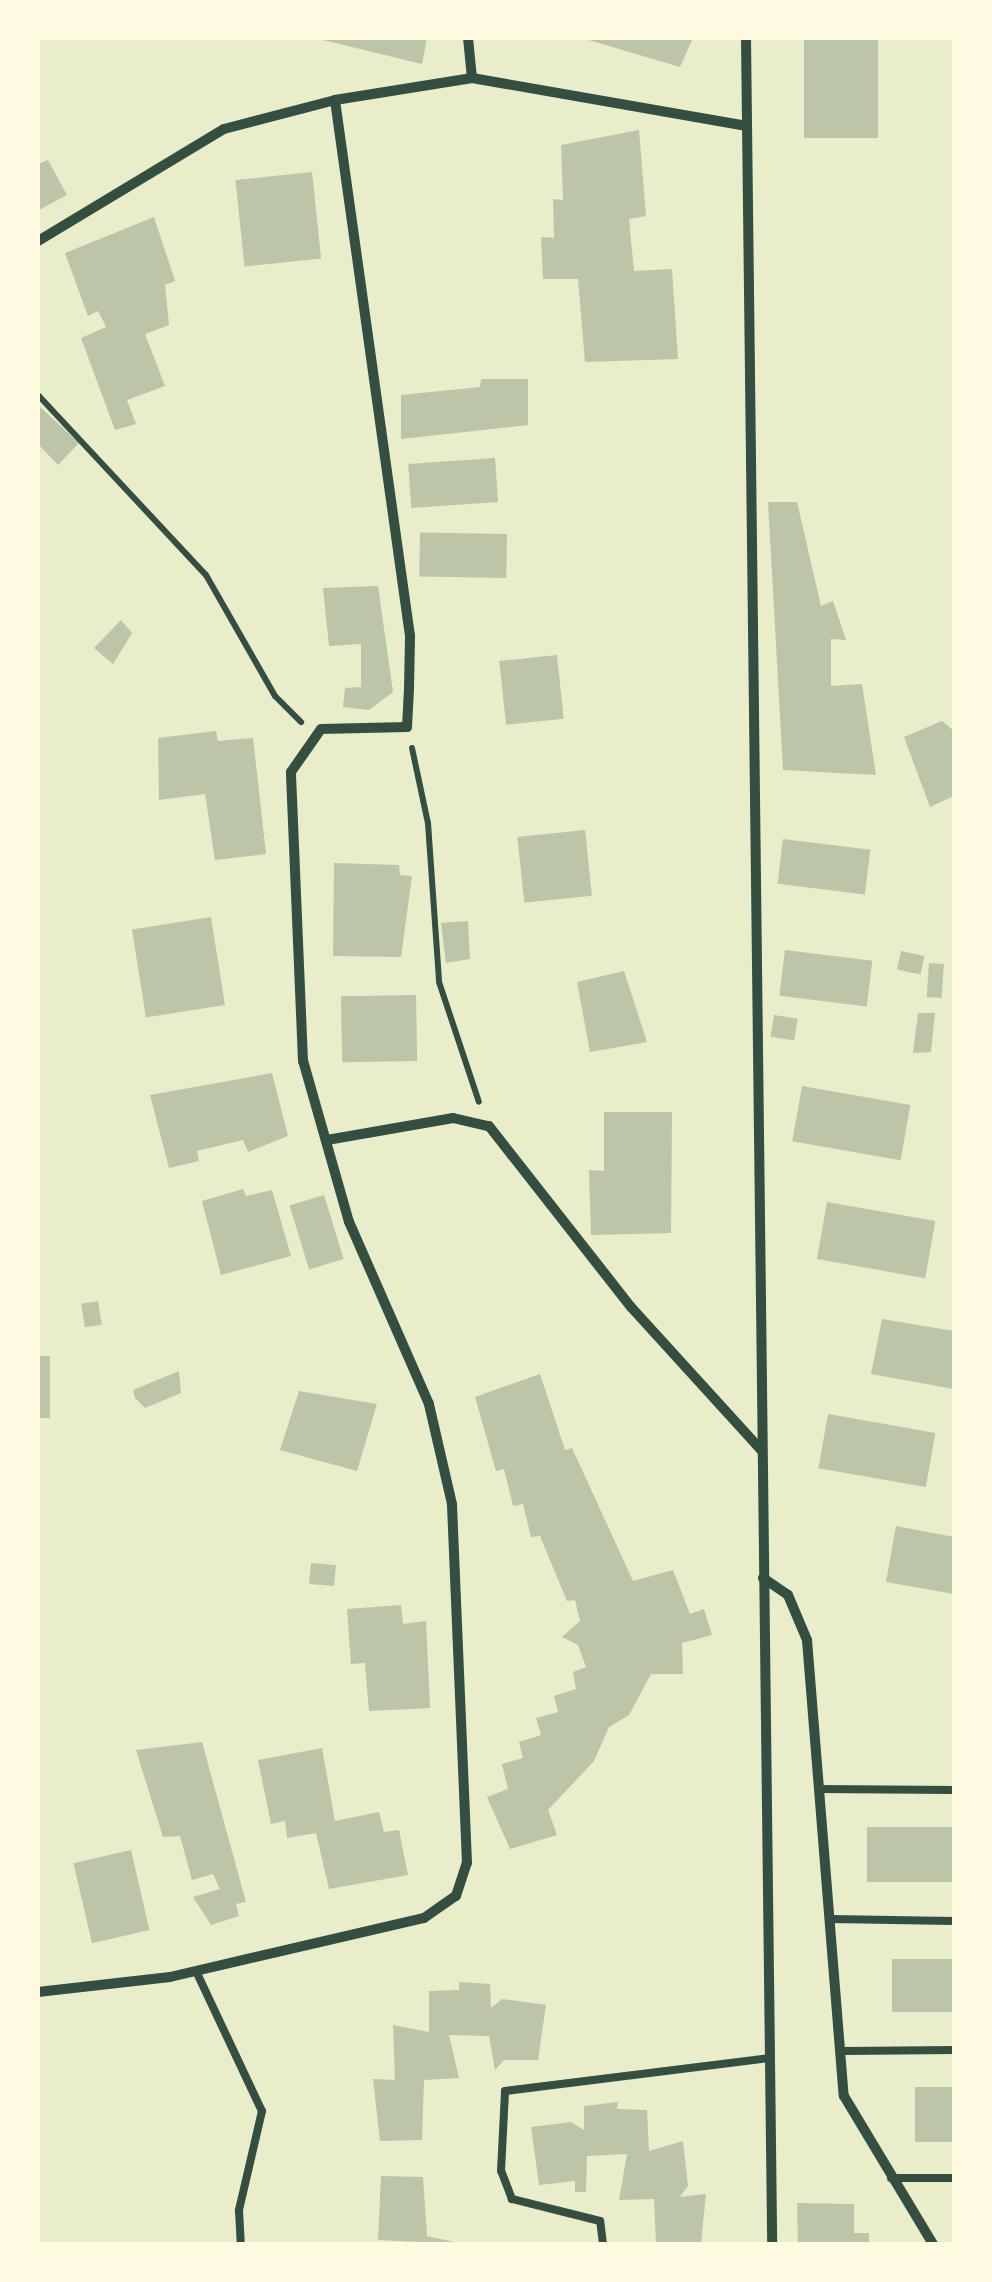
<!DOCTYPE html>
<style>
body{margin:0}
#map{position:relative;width:992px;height:2282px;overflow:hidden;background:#e9edc9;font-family:Overpass,sans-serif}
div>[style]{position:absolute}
.building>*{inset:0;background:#bcc5a7;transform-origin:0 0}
.path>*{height:6px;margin:-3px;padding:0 3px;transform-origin:3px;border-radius:3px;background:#344e41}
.service>*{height:8px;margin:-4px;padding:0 4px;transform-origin:4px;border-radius:4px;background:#344e41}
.minor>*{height:10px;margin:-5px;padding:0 5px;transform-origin:5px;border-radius:5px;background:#344e41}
span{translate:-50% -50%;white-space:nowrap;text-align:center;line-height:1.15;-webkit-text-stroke:9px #fefae0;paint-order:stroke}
.frame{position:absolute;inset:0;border:40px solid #fefae0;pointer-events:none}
</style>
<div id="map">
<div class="building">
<div style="clip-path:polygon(427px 38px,422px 64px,323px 40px,323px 38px)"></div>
<div style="clip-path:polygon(582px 38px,693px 38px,680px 67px)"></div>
<div style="left:804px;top:38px;width:74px;height:100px"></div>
<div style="clip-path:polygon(639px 130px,646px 216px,629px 219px,634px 271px,672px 269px,678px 359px,585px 362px,578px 279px,543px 279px,541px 237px,554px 238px,553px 199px,563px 200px,561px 145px)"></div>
<div style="clip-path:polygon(48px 160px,67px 195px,39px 210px,38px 164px)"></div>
<div style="left:312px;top:172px;width:87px;height:77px;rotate:84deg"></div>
<div style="clip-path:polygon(154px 217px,175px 281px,165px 285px,169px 325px,145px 334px,165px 386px,127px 400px,136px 424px,115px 430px,81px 338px,106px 327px,98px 311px,88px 316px,65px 253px)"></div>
<div style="clip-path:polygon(481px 379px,528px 379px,528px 425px,401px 439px,401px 395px,480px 387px)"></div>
<div style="clip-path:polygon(38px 405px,79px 443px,58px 465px,38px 444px)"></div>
<div style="left:495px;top:458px;width:44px;height:87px;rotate:86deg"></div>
<div style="clip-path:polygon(768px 502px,797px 502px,821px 606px,833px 601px,846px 640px,831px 639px,831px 686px,862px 684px,876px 775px,783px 770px)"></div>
<div style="left:507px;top:534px;width:44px;height:87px;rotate:91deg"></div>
<div style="clip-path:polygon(378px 586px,393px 692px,369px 710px,343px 707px,345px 688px,361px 687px,361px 644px,329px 646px,323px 588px)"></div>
<div style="clip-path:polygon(121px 620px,132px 633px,113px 664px,94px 648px)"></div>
<div style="left:557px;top:655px;width:64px;height:58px;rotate:84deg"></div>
<div style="clip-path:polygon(942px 721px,954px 731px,954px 796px,930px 807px,904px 737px)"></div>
<div style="clip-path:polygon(216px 731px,218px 741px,253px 738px,266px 854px,215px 860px,205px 794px,159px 800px,158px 738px)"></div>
<div style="left:585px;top:830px;width:66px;height:68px;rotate:84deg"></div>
<div style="left:783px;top:839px;width:88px;height:45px;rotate:7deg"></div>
<div style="clip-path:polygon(334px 863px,399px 865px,400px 875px,412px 876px,401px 957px,333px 956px)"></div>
<div style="left:211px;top:917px;width:89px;height:80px;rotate:81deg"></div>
<div style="clip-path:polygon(468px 921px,470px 959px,446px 963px,441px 923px)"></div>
<div style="left:785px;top:950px;width:88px;height:46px;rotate:7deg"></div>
<div style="left:901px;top:951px;width:24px;height:19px;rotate:12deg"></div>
<div style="left:929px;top:963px;width:15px;height:34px;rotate:4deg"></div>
<div style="clip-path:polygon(624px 971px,647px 1042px,590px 1052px,577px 982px)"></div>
<div style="left:416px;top:995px;width:66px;height:75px;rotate:89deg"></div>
<div style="clip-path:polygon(918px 1013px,935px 1013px,931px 1052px,913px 1053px)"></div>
<div style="left:774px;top:1015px;width:24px;height:22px;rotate:9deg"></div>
<div style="clip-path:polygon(272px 1073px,288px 1136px,248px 1152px,243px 1140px,197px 1151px,199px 1161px,169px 1168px,150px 1095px)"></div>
<div style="left:802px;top:1086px;width:110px;height:56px;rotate:10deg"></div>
<div style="clip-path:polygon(604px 1112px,672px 1112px,671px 1233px,591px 1235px,589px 1170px,604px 1171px)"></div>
<div style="clip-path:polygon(243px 1189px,246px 1196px,272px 1190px,291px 1256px,221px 1275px,202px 1201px)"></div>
<div style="left:324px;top:1195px;width:67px;height:36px;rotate:73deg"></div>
<div style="left:827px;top:1202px;width:110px;height:58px;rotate:10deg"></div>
<div style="left:98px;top:1301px;width:24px;height:17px;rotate:81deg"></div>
<div style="clip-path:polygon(882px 1319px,954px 1331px,954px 1389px,871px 1374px)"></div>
<div style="left:38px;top:1356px;width:12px;height:62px"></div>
<div style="clip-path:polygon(179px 1371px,181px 1393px,145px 1408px,135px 1398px,133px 1390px)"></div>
<div style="clip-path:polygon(540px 1374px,565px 1450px,572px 1448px,633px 1581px,673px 1570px,690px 1614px,704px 1609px,712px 1635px,682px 1643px,683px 1674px,651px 1674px,629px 1715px,609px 1727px,594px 1761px,548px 1810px,557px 1835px,510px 1849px,487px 1797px,508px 1789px,502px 1764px,523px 1758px,519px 1742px,541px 1735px,536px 1718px,558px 1712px,554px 1696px,576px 1689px,573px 1672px,586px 1667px,578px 1645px,562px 1637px,580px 1621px,575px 1600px,567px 1601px,540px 1536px,531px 1537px,523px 1504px,513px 1506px,504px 1469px,496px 1471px,475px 1397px)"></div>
<div style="clip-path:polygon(299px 1391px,377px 1404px,357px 1471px,280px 1450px)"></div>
<div style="left:828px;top:1414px;width:109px;height:55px;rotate:10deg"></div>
<div style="clip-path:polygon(896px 1526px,954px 1537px,954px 1594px,886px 1582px)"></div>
<div style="left:311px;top:1563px;width:25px;height:21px;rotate:5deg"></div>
<div style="clip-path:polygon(401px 1605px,403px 1624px,426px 1621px,430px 1708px,369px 1711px,365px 1663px,351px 1664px,347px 1609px)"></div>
<div style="clip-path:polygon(202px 1742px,246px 1902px,236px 1904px,239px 1916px,211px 1925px,193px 1897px,220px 1889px,213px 1874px,192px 1880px,180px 1836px,163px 1837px,136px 1750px)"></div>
<div style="clip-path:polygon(322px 1748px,335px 1821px,379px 1812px,384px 1832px,399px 1830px,408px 1875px,329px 1889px,316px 1833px,287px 1838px,285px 1821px,271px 1824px,258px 1760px)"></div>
<div style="left:867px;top:1827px;width:87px;height:55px"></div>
<div style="left:131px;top:1850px;width:82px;height:59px;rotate:77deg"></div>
<div style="left:954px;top:1959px;width:53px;height:62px;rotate:90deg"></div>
<div style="clip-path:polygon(459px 1982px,490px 1984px,491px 2008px,502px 1999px,546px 2005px,538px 2060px,504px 2060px,495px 2070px,489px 2036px,449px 2035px,459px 2078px,424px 2080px,422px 2140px,380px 2141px,373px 2079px,395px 2080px,393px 2025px,429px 2032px,429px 1991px,459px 1990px)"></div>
<div style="left:915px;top:2087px;width:39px;height:55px"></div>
<div style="clip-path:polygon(618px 2102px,617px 2109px,647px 2110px,649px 2151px,683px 2141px,688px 2186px,680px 2197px,706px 2194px,701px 2244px,656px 2244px,654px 2199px,619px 2200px,627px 2154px,587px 2156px,586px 2192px,575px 2192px,575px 2181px,539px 2185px,531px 2127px,571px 2122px,584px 2130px,584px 2106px)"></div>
<div style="clip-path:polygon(381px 2176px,423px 2177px,427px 2236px,463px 2244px,378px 2240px)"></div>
<div style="clip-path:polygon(797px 2203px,854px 2204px,854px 2233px,869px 2233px,869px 2244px,798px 2244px)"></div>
</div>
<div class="path">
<div style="left:38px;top:395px;width:246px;rotate:47deg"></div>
<div style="left:206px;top:575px;width:139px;rotate:60.3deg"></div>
<div style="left:275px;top:696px;width:37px;rotate:45deg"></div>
<div style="left:412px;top:748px;width:77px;rotate:78deg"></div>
<div style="left:428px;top:823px;width:159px;rotate:86deg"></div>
<div style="left:439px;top:982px;width:126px;rotate:71.6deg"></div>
</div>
<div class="service">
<div style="left:818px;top:1789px;width:136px;rotate:0.4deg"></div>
<div style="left:830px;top:1919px;width:124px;rotate:0.9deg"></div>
<div style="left:196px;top:1971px;width:155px;rotate:64.8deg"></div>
<div style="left:262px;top:2111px;width:102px;rotate:103.1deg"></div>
<div style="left:239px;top:2210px;width:34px;rotate:87deg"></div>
<div style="left:843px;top:2051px;width:111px;rotate:-0.5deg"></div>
<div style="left:891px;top:2178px;width:63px"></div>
<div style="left:603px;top:2244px;width:23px;rotate:-97deg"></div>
<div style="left:600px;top:2221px;width:91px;rotate:-166deg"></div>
<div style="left:512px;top:2199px;width:30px;rotate:-111deg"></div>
<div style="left:501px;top:2171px;width:80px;rotate:-87.1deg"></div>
<div style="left:505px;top:2091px;width:266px;rotate:-7.1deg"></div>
</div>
<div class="minor">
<div style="left:468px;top:38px;width:40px;rotate:84.3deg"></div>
<div style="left:746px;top:38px;width:2206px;rotate:89.32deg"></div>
<div style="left:38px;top:241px;width:217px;rotate:-31.1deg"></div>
<div style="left:224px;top:129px;width:115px;rotate:-14.6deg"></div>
<div style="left:327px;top:1140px;width:128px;rotate:-9.9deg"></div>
<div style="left:453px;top:1118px;width:37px;rotate:13deg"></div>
<div style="left:489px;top:1126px;width:230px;rotate:51.9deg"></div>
<div style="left:631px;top:1307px;width:193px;rotate:47.7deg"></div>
<div style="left:763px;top:1578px;width:30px;rotate:34deg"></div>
<div style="left:788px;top:1595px;width:49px;rotate:67.1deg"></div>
<div style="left:807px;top:1640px;width:457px;rotate:85.4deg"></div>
<div style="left:844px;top:2096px;width:173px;rotate:59deg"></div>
<div style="left:38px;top:1992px;width:133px;rotate:-6.5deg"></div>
<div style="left:170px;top:1977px;width:261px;rotate:-13.1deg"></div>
<div style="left:424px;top:1918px;width:39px;rotate:-35deg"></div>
<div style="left:456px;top:1896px;width:35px;rotate:-72deg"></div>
<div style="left:467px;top:1863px;width:359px;rotate:-92.4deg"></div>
<div style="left:452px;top:1504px;width:103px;rotate:-103deg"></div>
<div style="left:429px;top:1404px;width:199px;rotate:-113.7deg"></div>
<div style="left:349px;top:1222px;width:167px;rotate:-105.9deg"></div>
<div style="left:303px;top:1061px;width:289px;rotate:-92.4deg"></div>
<div style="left:291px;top:772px;width:52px;rotate:-55.1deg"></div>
<div style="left:321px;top:729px;width:86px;rotate:-1.3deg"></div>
<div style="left:407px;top:727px;width:38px;rotate:-87deg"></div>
<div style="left:409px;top:689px;width:53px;rotate:-88.9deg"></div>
<div style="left:410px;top:636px;width:541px;rotate:-97.97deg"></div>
<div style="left:335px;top:100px;width:139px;rotate:-9.1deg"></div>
<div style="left:472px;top:78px;width:279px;rotate:9.9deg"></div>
</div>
<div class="frame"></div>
</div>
